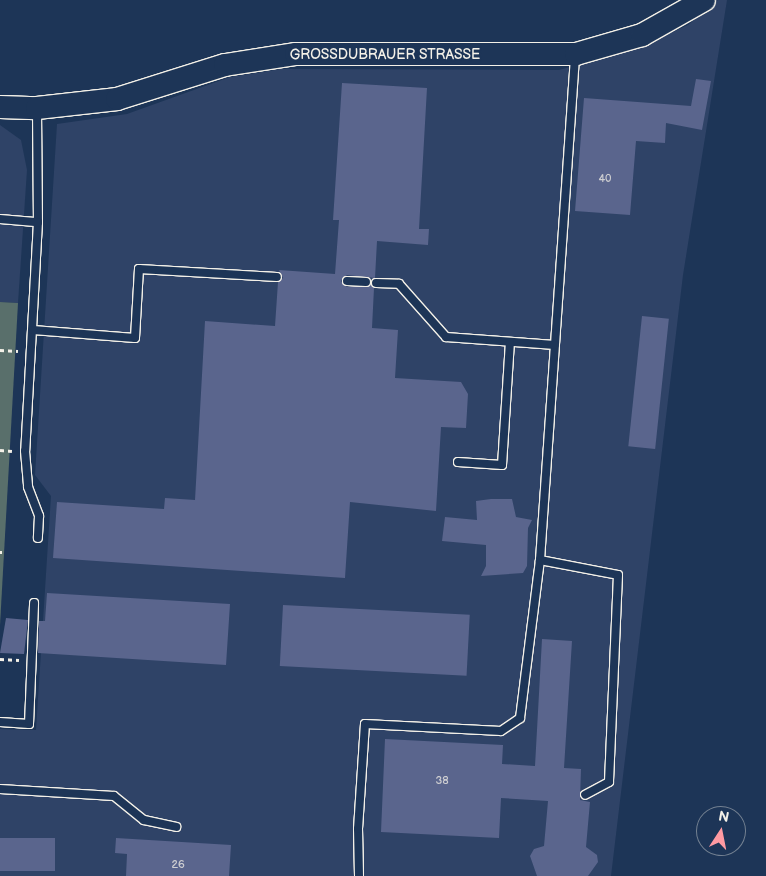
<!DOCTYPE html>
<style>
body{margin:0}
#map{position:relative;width:766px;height:876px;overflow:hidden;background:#1d3557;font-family:"Balsamiq Sans",sans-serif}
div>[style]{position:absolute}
.built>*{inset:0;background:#2f4367}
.green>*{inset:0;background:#596f6b}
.building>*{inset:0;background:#5a658d;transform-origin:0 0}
.path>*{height:3px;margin-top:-1.5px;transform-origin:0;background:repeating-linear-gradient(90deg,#f4f1e8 0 4px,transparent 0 8px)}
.roads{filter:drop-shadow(1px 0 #f4f1e8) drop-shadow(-1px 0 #f4f1e8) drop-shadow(0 1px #f4f1e8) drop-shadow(0 -1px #f4f1e8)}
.service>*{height:8px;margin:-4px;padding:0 4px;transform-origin:4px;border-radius:4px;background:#1d3557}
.secondary>*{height:22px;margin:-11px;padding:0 11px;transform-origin:11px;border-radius:11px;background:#1d3557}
span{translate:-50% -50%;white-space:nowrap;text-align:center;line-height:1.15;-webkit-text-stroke:4px #1d3557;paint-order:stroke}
.number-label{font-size:11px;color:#ceced1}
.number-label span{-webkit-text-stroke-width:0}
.street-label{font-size:14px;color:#f4f1e8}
.north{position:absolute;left:696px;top:806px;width:50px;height:50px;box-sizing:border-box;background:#1d3557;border:1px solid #738091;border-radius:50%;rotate:11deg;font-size:14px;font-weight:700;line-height:20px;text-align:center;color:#f4f1e8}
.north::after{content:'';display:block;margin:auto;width:18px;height:22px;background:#ff9aa2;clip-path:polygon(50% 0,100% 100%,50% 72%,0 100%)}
</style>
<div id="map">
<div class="built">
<div style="clip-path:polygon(718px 0,727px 0,683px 275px,611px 876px,0 876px,0 729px,36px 730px,51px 496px,35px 475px,57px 124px,127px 114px,230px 77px,281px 69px,559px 70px,635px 49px,688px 25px)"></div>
<div style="clip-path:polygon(0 125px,21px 140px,27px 170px,18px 303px,0 302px)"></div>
</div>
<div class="green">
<div style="clip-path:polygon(0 302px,18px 303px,0 625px)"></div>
</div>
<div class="building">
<div style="clip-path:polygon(696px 79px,711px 81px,702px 130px,666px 123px,665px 143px,636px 141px,630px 215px,575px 211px,584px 98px,691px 106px)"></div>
<div style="clip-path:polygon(342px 83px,427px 88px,419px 229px,429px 229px,428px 245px,377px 241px,375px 278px,347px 275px,341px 281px,347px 287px,371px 285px,374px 288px,372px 328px,398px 330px,395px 378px,461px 382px,468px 394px,466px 428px,441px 427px,436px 511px,350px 502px,345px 578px,53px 558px,57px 502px,164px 509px,165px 498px,195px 500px,205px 321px,275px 326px,278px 282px,283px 278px,279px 270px,335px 274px,339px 220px,333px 220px)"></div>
<div style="left:642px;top:316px;width:27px;height:131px;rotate:6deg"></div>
<div style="clip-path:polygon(491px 499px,512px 499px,516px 517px,532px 520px,528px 528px,527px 566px,523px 573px,481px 576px,486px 566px,486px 545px,442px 541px,445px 517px,477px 520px,476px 501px)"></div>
<div style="clip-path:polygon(47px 593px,230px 604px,226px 665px,38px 653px,39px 621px,45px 621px)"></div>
<div style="left:283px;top:605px;width:187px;height:61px;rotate:3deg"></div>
<div style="clip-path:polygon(6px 618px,28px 620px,24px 654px,0 653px)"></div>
<div style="clip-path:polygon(542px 639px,572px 641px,564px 768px,581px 769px,580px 800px,590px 802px,586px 847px,597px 855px,598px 862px,588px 876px,537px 876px,530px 856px,534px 849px,544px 846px,548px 801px,501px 798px,499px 838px,381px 832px,385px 739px,503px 745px,502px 764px,535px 766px)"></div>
<div style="left:0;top:838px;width:55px;height:33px"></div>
<div style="clip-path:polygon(116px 838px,231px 845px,229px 876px,126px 876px,127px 854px,115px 853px)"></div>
</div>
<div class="path">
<div style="left:0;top:350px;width:18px;rotate:3deg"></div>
<div style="left:0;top:450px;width:12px;rotate:5deg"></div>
<div style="left:0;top:552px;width:2px"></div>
<div style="left:0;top:659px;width:19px;rotate:3deg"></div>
</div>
<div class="roads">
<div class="service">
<div style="left:575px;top:57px;width:504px;rotate:93.98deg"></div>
<div style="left:540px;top:560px;width:79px;rotate:10.9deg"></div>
<div style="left:618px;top:575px;width:207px;rotate:92.5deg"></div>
<div style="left:609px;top:782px;width:27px;rotate:152deg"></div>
<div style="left:37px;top:110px;width:112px;rotate:89.5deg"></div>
<div style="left:38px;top:222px;width:229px;rotate:93.2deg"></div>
<div style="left:25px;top:451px;width:36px;rotate:85deg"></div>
<div style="left:28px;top:487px;width:31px;rotate:69deg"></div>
<div style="left:39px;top:516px;width:22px;rotate:93deg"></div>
<div style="left:0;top:219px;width:38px;rotate:5deg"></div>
<div style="left:347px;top:281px;width:19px;rotate:3deg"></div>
<div style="left:376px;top:283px;width:23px;rotate:2deg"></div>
<div style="left:399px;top:284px;width:71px;rotate:48.4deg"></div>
<div style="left:446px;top:337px;width:109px;rotate:4.2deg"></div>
<div style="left:33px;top:330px;width:102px;rotate:4.5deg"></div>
<div style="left:135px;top:338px;width:69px;rotate:-86.7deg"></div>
<div style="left:139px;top:269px;width:138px;rotate:3.3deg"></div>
<div style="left:458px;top:462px;width:44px;rotate:3.9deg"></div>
<div style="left:502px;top:465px;width:123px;rotate:-86.3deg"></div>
<div style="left:0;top:722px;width:29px;rotate:4deg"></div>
<div style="left:29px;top:724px;width:121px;rotate:-87.6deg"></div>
<div style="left:0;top:789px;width:114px;rotate:3.5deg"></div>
<div style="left:114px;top:796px;width:38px;rotate:39deg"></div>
<div style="left:144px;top:820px;width:33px;rotate:12deg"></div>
<div style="left:359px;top:876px;width:47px;rotate:-91.2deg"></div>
<div style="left:358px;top:829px;width:105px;rotate:-86.2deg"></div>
<div style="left:365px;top:724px;width:136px;rotate:2.9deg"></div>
<div style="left:501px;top:731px;width:23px;rotate:-34deg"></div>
<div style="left:520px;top:718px;width:159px;rotate:-82.8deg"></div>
</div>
<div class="secondary">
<div style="left:0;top:107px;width:37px;rotate:2deg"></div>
<div style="left:37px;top:108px;width:81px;rotate:-6.4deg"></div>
<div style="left:117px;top:99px;width:113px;rotate:-17.5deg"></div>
<div style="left:225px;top:65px;width:72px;rotate:-8.8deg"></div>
<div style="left:296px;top:54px;width:280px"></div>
<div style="left:576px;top:54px;width:69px;rotate:-16.1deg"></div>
<div style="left:642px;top:35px;width:71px;rotate:-29.4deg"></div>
</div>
</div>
<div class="number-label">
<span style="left:605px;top:179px">40</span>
<span style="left:442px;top:781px">38</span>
<span style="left:178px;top:865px">26</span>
</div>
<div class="street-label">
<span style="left:385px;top:55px">GROSSDUBRAUER STRASSE</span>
</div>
<div class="north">N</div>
</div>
